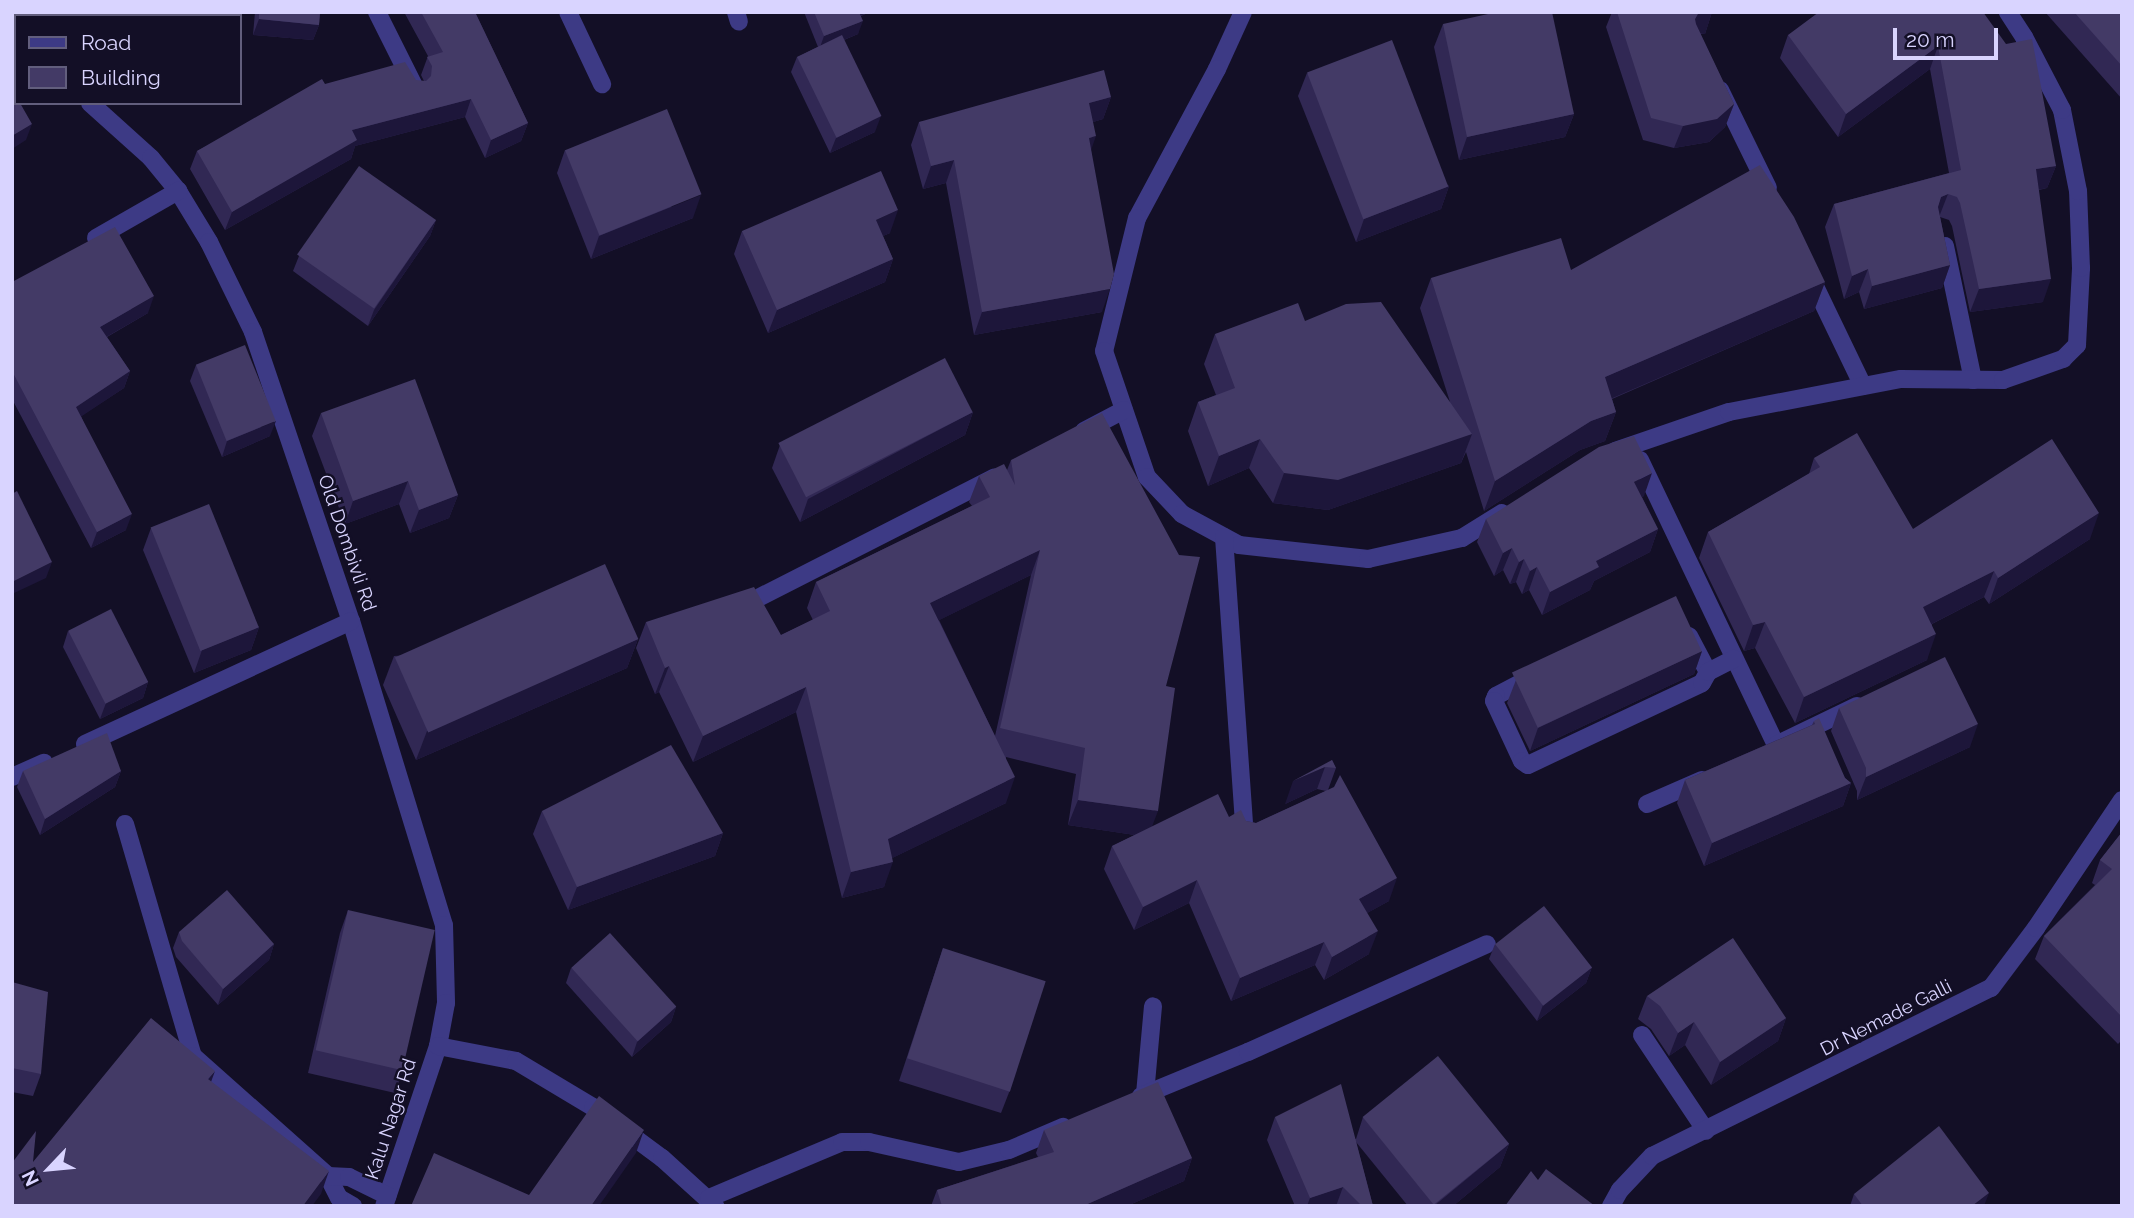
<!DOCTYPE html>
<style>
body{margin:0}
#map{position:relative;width:2134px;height:1218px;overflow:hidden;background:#130f26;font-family:Raleway,sans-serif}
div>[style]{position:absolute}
.minor>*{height:18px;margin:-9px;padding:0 9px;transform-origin:9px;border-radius:9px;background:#3d3a85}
.wall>*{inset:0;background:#312854;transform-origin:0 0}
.shaded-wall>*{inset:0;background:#1d163a}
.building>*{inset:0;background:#433a66;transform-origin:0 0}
span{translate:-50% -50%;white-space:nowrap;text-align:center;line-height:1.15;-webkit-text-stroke:5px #130f26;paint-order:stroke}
.street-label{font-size:19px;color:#d9d4ff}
.frame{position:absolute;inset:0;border:14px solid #d9d4ff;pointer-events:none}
.legend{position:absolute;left:14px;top:14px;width:228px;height:91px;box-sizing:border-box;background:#130f26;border:2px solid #625e7d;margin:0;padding:9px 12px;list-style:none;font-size:21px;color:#d9d4ff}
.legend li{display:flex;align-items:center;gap:14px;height:35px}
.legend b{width:35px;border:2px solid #625e7d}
.north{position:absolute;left:14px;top:1134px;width:70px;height:70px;-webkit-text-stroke:5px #130f26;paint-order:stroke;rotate:244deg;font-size:19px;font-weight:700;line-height:28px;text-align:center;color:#d9d4ff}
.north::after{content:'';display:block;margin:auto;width:24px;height:32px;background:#d9d4ff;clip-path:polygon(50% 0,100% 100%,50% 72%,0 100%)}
.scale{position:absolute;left:1893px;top:28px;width:105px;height:32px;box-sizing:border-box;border:4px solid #d9d4ff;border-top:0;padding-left:9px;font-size:21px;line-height:24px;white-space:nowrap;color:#d9d4ff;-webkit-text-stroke:5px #130f26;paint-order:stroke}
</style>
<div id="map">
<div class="minor">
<div style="left:377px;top:12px;width:80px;rotate:63.4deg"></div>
<div style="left:568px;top:12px;width:80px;rotate:64.7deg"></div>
<div style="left:736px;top:12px;width:10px;rotate:73deg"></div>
<div style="left:1243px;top:12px;width:63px;rotate:114.5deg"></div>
<div style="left:1217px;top:69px;width:169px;rotate:118.2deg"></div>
<div style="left:1137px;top:218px;width:137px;rotate:103.9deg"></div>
<div style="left:1104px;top:351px;width:133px;rotate:71.2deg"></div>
<div style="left:1147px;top:477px;width:51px;rotate:46.6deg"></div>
<div style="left:1182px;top:514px;width:65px;rotate:28.5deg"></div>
<div style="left:1239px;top:545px;width:130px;rotate:6.2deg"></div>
<div style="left:1368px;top:559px;width:96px;rotate:-12.6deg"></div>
<div style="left:1462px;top:538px;width:47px;rotate:-32deg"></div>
<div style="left:12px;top:21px;width:6px;rotate:51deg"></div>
<div style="left:1720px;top:90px;width:109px;rotate:63.9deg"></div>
<div style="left:90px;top:103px;width:82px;rotate:42deg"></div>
<div style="left:151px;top:158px;width:43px;rotate:50.7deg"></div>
<div style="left:178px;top:191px;width:60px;rotate:58.7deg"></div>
<div style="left:209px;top:242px;width:100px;rotate:63.9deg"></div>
<div style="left:253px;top:332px;width:305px;rotate:71.3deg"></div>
<div style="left:351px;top:621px;width:318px;rotate:73deg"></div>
<div style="left:444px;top:925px;width:78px;rotate:88.5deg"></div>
<div style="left:446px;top:1003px;width:44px;rotate:100.5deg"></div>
<div style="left:438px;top:1046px;width:169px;rotate:108.6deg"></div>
<div style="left:96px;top:238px;width:95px;rotate:-29.8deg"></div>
<div style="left:1945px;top:246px;width:137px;rotate:78.2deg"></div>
<div style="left:1810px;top:276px;width:122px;rotate:64.3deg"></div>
<div style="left:1084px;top:431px;width:45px;rotate:-27.7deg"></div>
<div style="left:1615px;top:451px;width:120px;rotate:-18.9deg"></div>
<div style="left:1729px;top:412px;width:175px;rotate:-10.9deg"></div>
<div style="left:1901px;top:379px;width:102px;rotate:0.6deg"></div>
<div style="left:2003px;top:380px;width:64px;rotate:-19.3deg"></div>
<div style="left:2063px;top:359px;width:20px;rotate:-45deg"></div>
<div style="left:2077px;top:345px;width:77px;rotate:-87deg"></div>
<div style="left:2081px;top:268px;width:77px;rotate:-92.2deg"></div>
<div style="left:2078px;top:191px;width:83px;rotate:-101.2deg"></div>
<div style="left:2062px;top:110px;width:82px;rotate:-117.5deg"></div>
<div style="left:2024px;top:37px;width:30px;rotate:-123deg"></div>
<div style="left:1640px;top:460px;width:316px;rotate:64.5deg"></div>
<div style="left:1776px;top:745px;width:90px;rotate:-25.7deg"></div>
<div style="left:1224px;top:537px;width:299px;rotate:86deg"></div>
<div style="left:760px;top:597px;width:263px;rotate:-27deg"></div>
<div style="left:1689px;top:636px;width:41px;rotate:62.2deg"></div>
<div style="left:1534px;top:676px;width:43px;rotate:152.2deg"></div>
<div style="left:1496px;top:696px;width:5px;rotate:112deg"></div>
<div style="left:1494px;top:701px;width:66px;rotate:65deg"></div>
<div style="left:1522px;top:761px;width:7px;rotate:34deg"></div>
<div style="left:1528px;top:765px;width:192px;rotate:-25.2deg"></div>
<div style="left:1702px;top:683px;width:13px;rotate:-61deg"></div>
<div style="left:1708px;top:672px;width:29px;rotate:-27deg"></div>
<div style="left:85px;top:744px;width:293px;rotate:-24.8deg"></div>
<div style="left:12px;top:777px;width:35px;rotate:-24deg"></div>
<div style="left:1647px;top:804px;width:60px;rotate:-23.6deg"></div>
<div style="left:125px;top:824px;width:242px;rotate:73.7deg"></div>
<div style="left:193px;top:1056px;width:181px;rotate:41.6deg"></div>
<div style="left:1642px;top:1035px;width:115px;rotate:56.3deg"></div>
<div style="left:438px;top:1046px;width:79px;rotate:10.9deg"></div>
<div style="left:516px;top:1061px;width:90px;rotate:30.9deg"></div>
<div style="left:593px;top:1107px;width:86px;rotate:36.5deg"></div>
<div style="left:662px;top:1158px;width:72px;rotate:42.2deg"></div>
<div style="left:1145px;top:1094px;width:88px;rotate:-84.8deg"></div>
<div style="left:1141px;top:1096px;width:116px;rotate:-22.4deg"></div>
<div style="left:1248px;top:1052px;width:262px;rotate:-24.3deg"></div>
<div style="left:709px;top:1198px;width:144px;rotate:-22.8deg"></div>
<div style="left:842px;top:1142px;width:27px"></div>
<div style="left:869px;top:1142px;width:92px;rotate:12.5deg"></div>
<div style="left:959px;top:1162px;width:51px;rotate:-13.5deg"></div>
<div style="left:1009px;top:1150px;width:59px;rotate:-23.1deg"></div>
<div style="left:353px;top:1206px;width:16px;rotate:-150deg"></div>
<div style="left:339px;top:1198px;width:25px;rotate:-117deg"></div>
<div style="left:328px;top:1176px;width:21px;rotate:3deg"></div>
<div style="left:349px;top:1177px;width:43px;rotate:26deg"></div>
<div style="left:1611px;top:1206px;width:18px;rotate:-61deg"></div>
<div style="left:1620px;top:1190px;width:47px;rotate:-46.7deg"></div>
<div style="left:1652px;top:1156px;width:378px;rotate:-26.4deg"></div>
<div style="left:1991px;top:988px;width:75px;rotate:-53.1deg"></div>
<div style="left:2036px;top:928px;width:154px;rotate:-56.1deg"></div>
</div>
<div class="wall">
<div style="left:53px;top:12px;width:150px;height:6px"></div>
<div style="clip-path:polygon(255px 12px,320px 12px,319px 25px,313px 40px,253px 35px)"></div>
<div style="clip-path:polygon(404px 12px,475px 12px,528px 123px,521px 141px,485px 158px,465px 117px,355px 146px,351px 159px,225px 230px,190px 169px,197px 151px,325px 84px,424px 81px,421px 75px,428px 56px)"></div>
<div style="clip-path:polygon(804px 12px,870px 12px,861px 16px,858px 34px,844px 40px,875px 132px,830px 153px,791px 72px,797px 57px,818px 47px)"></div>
<div style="clip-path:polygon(1612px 12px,1712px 12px,1705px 34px,1700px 34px,1734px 104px,1725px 127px,1709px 142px,1674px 148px,1643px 140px,1606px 27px)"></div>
<div style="clip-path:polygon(1983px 12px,2056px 166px,2047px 188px,2039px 190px,2043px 302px,1970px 312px,1952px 226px,1949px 220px,1940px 217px,1950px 265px,1942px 288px,1864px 309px,1859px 292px,1844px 299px,1825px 227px,1834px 204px,1949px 173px,1930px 69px,1838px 137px,1780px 58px,1788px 35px)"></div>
<div style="clip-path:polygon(2045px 12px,2122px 12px,2122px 99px)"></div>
<div style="clip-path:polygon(1443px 24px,1574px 114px,1565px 137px,1459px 160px,1434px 47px)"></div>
<div style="clip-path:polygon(1307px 73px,1449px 186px,1441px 209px,1356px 242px,1298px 96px)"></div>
<div style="clip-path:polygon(1111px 97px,1103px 119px,1093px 122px,1091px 150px,1102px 312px,974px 335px,946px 183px,923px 189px,911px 145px,919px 122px)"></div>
<div style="clip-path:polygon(565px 150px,693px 218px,591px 259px,557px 173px)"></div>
<div style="clip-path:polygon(436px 220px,430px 236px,368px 326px,293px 271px,299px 256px)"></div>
<div style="clip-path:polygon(742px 231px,890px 233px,883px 236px,893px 259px,885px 282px,768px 333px,734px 254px)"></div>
<div style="clip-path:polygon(1571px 270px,1825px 282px,1814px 311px,1612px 399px,1616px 412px,1605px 441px,1580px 450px,1484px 511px,1466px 452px,1461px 463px,1328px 510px,1273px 503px,1249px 468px,1208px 486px,1188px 431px,1198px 402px,1216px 395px,1204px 364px,1215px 334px,1305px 321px,1450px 402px,1420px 308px,1431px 278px)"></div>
<div style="clip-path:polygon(12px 282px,148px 313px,107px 337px,130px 371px,124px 388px,81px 416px,126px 530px,91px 548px,12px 399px)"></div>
<div style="clip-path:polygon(196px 365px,270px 436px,222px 457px,190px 381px)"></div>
<div style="clip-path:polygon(973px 412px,965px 435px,800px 522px,772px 468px,780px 445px)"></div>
<div style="clip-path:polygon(321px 413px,458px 495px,449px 518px,410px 533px,399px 504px,345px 524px,312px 436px)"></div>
<div style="clip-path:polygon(1814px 458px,1913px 529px,2090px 539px,1989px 604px,1984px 597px,1932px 624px,1927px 660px,1795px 723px,1755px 648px,1744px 651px,1699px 558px,1708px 532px,1809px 474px)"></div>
<div style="clip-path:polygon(evenodd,1011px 460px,1166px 686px,1152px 827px,1229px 817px,1246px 821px,1256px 823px,1326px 791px,1317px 789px,1285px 804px,1332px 760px,1336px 768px,1328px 790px,1389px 901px,1367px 913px,1369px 954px,1324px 980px,1315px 965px,1231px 1001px,1189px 903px,1134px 930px,1104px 869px,1112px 846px,1135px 835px,1068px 825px,1076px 774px,1006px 757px,1006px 803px,892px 858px,884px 887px,842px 898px,796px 712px,693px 762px,659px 692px,655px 694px,636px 648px,646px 622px,781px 635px,813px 620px,807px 608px,816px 582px,972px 506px,969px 502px,979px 476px,1007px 470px,1011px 460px,1031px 575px,995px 736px,939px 620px,1031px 575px)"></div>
<div style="clip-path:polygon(1644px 496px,1642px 497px,1658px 529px,1650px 552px,1594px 581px,1590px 590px,1542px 615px,1529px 590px,1522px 594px,1516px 582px,1510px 584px,1503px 570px,1494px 576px,1477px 542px,1486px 519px)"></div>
<div style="clip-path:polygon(151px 528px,259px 627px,251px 650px,194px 673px,143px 550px)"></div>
<div style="clip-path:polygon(68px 631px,148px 682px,143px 698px,100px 719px,63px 647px)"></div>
<div style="clip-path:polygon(638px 639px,627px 668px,416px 760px,383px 685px,394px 656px)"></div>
<div style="clip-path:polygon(1702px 651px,1694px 674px,1530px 751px,1507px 703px,1516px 680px)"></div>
<div style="clip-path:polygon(1839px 708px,1970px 747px,1857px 800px,1857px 791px,1831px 731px)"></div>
<div style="clip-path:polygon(1814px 721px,1845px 778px,1851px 783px,1843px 806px,1704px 866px,1677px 803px,1685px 780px,1812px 725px)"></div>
<div style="clip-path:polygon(23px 771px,121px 771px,115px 787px,40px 835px,17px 787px)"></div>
<div style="clip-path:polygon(542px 811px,723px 833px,715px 856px,568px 910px,533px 834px)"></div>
<div style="clip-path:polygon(2122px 832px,2122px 1040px,2118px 1044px,2035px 959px,2044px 936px,2095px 885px,2092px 883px,2100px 860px)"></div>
<div style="clip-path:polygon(348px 910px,403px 1070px,395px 1093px,308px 1073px,340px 933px)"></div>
<div style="clip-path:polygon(179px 932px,274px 944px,269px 960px,218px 1005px,176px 957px,173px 948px)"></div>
<div style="clip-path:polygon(1495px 944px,1592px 967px,1586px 983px,1537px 1021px,1489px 959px)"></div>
<div style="clip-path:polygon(943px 948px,1010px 1090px,1001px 1113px,899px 1081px)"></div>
<div style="clip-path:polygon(571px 968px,676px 1007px,671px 1022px,632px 1057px,566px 983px)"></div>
<div style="clip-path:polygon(12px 982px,41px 1074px,33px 1096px,12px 1092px)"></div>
<div style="clip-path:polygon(1647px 996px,1786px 1018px,1778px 1041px,1711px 1085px,1685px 1045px,1669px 1056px,1651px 1029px,1638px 1019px)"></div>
<div style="clip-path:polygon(1275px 1117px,1356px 1139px,1363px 1117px,1509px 1144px,1500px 1167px,1453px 1206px,1408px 1206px,1356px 1142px,1373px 1206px,1295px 1206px,1267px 1140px)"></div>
<div style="clip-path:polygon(1044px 1130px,1192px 1158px,1184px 1181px,1127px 1206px,931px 1206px,937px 1190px,1038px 1157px,1036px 1153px)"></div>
<div style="clip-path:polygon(1854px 1194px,1984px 1206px,1850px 1206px)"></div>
</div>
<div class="shaded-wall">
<div style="clip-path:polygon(855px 12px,870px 12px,852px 19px)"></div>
<div style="clip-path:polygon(1699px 12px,1712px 12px,1705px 34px,1692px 33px,1695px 19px)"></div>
<div style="clip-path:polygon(259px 19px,319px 25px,313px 40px,253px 35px)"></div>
<div style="clip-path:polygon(863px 21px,858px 34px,819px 50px,824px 36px)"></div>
<div style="clip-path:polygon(1938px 46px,1930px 69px,1838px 137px,1846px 114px)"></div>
<div style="clip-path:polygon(1111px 97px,1103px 119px,1080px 126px,1089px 103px)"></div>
<div style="clip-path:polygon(471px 99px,465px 117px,355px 146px,351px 159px,225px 230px,232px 212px,352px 130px)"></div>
<div style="clip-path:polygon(1734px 104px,1725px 127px,1709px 142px,1674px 148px,1683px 126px)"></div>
<div style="clip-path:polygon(1574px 114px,1565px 137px,1459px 160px,1467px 137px)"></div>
<div style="clip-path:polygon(881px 116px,875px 132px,830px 153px,836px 138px)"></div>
<div style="clip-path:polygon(528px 123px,521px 141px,485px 158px,491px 140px)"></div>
<div style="clip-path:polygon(32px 124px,26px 140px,12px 149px,12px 136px)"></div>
<div style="clip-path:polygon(1096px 136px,1088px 159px,1089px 138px)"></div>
<div style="clip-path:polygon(954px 160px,946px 183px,923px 189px,931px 166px)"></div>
<div style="clip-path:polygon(2056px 166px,2047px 188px,2027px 192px,2036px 169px)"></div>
<div style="clip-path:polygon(1449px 186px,1441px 209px,1356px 242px,1364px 219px)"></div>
<div style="clip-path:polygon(1948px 194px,1939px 217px,1933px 220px,1941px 197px)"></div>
<div style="clip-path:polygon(701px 195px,693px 218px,591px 259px,599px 236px)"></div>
<div style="clip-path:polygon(898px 210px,890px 233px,867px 243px,876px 220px)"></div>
<div style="clip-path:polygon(436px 220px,430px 236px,368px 326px,374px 310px)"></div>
<div style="clip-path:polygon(893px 259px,885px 282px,768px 333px,777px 310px)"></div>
<div style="clip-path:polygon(1950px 265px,1942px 288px,1864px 309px,1872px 286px)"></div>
<div style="clip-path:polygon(1868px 269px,1859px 292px,1844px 299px,1852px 276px)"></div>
<div style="clip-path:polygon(2051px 279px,2043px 302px,1970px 312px,1979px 289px)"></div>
<div style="clip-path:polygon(1825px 282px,1814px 311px,1594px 406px,1605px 377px)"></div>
<div style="clip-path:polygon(1110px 289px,1102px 312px,974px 335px,982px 312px)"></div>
<div style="clip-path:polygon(154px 296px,148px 313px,94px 344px,100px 327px)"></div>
<div style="clip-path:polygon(130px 371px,124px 388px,70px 424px,76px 407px)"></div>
<div style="clip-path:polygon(973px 412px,965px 435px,800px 522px,808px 499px)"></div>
<div style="clip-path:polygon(1616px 412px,1605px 441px,1580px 450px,1484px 511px,1495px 481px,1591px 421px)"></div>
<div style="clip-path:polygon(276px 421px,270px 436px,222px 457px,227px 441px)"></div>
<div style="clip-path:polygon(1472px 434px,1461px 463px,1328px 510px,1273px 503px,1284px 473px)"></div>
<div style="clip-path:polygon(1260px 439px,1249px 468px,1208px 486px,1219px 456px)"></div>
<div style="clip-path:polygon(1652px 473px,1644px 496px,1626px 505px,1634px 482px)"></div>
<div style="clip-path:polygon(408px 481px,399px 504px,345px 524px,353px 501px)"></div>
<div style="clip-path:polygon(458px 495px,449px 518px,410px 533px,419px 510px)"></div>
<div style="clip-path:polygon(2099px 513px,2090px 539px,1989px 604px,1998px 578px)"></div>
<div style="clip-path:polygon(132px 514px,126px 530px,91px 548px,97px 532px)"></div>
<div style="clip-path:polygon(1658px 529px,1650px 552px,1594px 581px,1590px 590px,1542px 615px,1550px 592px,1596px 561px)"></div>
<div style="clip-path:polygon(1512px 548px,1503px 570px,1494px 576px,1503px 553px)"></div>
<div style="clip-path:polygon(1040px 550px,1031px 575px,921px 629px,930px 603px)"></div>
<div style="clip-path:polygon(1524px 559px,1516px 582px,1510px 584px,1519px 562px)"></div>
<div style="clip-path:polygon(52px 562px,46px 578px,12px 594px,12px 582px)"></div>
<div style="clip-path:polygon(1537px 567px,1529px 590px,1522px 594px,1530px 571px)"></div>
<div style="clip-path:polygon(1994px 571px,1984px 597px,1914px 633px,1923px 607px)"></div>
<div style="clip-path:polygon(1765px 622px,1755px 648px,1744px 651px,1753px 625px)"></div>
<div style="clip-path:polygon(259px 627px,251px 650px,194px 673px,202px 650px)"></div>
<div style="clip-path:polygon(1936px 634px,1927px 660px,1795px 723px,1804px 697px)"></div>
<div style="clip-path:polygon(638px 639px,627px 668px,416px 760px,427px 731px)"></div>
<div style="clip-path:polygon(1702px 651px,1694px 674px,1530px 751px,1538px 728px)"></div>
<div style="clip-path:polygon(669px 666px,659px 692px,655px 694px,665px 668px)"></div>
<div style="clip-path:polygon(148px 682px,143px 698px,100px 719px,106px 703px)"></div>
<div style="clip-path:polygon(806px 687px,796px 712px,693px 762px,703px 736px)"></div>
<div style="clip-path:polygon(1978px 724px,1970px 747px,1857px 800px,1866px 777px)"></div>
<div style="clip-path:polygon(1325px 767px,1317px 789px,1285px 804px,1293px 781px)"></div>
<div style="clip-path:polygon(121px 771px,115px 787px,40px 835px,45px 819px)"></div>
<div style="clip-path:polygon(1015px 777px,1006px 803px,878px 865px,888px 839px)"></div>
<div style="clip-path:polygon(1851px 783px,1843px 806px,1704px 866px,1712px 843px)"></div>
<div style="clip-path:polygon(1078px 800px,1158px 811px,1148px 837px,1068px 825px)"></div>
<div style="clip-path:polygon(723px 833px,715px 856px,568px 910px,577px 887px)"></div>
<div style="clip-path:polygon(893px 862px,884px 887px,842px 898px,851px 872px)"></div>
<div style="clip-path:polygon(1397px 878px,1389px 901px,1351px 922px,1359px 899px)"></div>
<div style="clip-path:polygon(1197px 880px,1189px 903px,1134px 930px,1143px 907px)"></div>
<div style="clip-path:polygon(1378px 931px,1369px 954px,1324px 980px,1332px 957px)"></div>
<div style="clip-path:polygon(1324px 942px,1315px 965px,1231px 1001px,1240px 978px)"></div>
<div style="clip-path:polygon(274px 944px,269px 960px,218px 1005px,223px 989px)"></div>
<div style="clip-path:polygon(1592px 967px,1586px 983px,1537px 1021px,1543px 1005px)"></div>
<div style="clip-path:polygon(676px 1007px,671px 1022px,632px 1057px,637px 1042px)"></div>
<div style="clip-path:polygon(1786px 1018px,1778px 1041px,1711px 1085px,1720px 1062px)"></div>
<div style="clip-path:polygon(1694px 1022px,1685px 1045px,1669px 1056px,1678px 1033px)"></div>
<div style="clip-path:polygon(215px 1071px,207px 1093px,208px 1079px)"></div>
<div style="clip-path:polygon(644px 1130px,636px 1153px,599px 1206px,591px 1206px)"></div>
<div style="clip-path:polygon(1509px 1144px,1500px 1167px,1453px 1206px,1434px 1206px)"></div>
<div style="clip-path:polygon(1192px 1158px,1184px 1181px,1127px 1206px,1083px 1206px)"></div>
<div style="clip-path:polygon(329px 1171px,321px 1194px,312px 1206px,303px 1206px)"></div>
<div style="clip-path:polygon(1343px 1187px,1336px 1206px,1307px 1206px,1310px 1198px)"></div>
<div style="clip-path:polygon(1989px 1193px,1984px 1206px,1972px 1206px)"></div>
</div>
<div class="building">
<div style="left:97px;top:12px;width:106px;height:6px"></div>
<div style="clip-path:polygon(259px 12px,320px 12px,319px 25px,259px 19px)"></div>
<div style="clip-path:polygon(421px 12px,475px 12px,528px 123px,491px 140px,471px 99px,352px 130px,357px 140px,232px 212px,197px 151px,322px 79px,325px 84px,405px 62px,416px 80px,426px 81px,431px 76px,432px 66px,427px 57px,443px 52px)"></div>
<div style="clip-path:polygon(814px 12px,859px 12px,863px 21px,824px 36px)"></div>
<div style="clip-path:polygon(1497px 12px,1552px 12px,1574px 114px,1467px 137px,1443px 24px)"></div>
<div style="clip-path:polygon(1617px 12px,1699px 12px,1695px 19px,1696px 24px,1734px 104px,1717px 119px,1683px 126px,1651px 118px)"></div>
<div style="clip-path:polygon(1819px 12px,1983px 12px,2006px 44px,2032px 39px,2056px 166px,2036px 169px,2051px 279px,1979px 289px,1960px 203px,1957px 197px,1948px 194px,1941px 197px,1938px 207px,1950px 265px,1872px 286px,1868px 269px,1852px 276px,1834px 204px,1961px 170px,1938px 46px,1846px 114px,1788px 35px)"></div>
<div style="clip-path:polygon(2074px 12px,2122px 12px,2122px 66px)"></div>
<div style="left:842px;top:35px;width:90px;height:50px;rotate:64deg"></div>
<div style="left:1392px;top:40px;width:157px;height:91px;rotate:69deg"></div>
<div style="clip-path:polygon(1104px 70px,1111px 97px,1089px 103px,1096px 136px,1089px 138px,1114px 274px,1110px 289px,982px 312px,954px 160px,931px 166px,919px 122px)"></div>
<div style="clip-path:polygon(12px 90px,16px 96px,16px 103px,20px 103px,32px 124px,12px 136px)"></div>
<div style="left:667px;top:109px;width:92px;height:110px;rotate:68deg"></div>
<div style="clip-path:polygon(1760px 165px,1794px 217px,1825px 282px,1605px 377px,1616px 412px,1591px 421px,1495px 481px,1431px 278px,1561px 238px,1571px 270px)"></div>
<div style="left:359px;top:166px;width:94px;height:108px;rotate:35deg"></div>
<div style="clip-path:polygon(881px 171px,898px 210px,876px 220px,893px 259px,777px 310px,742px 231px)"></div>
<div style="clip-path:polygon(115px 227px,154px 296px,100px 327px,130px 371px,76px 407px,132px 514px,97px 532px,12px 371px,12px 282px)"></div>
<div style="clip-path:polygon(1381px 302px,1472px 434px,1338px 480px,1284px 473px,1260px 439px,1219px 456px,1198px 402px,1235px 388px,1215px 334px,1298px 303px,1305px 321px,1346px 304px)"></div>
<div style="left:245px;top:345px;width:82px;height:53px;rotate:68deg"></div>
<div style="left:945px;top:358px;width:61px;height:187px;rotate:63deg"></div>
<div style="clip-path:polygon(415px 379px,458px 495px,419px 510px,408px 481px,353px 501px,321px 413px)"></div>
<div style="clip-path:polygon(1102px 413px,1179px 555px,1200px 557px,1166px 686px,1175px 688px,1158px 811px,1078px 800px,1085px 748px,1000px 728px,1040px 550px,930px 603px,1015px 777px,888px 839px,893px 862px,851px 872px,806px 687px,703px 736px,669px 666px,665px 668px,646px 622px,754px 587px,781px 635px,830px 611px,816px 582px,990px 497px,979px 476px,1004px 464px,1015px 485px,1011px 460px)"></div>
<div style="clip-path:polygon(1857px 433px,1913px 529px,2052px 439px,2099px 513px,1998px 578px,1994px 571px,1923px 607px,1936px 634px,1804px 697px,1765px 622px,1753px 625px,1708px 532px,1820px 467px,1814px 458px)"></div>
<div style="clip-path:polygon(1634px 436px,1652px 473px,1634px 482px,1658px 529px,1596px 561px,1599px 567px,1550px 592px,1537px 567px,1530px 571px,1524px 559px,1519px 562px,1512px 548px,1503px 553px,1486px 519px,1599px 447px)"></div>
<div style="clip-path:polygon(17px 491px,52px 562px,12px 582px,12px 494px)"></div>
<div style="left:209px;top:504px;width:133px;height:63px;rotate:68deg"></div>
<div style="left:605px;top:564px;width:82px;height:230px;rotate:66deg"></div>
<div style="left:1676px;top:596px;width:61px;height:181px;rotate:65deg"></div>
<div style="left:111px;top:609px;width:82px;height:48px;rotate:63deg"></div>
<div style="clip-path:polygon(1945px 657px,1978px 724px,1866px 777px,1866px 768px,1839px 708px)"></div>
<div style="clip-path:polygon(1819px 718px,1845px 778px,1851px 783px,1712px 843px,1685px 780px,1815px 724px,1814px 721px)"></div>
<div style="clip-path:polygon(107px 733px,121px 771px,45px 819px,23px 771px)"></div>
<div style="clip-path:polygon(671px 745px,723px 833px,577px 887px,542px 811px)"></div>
<div style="clip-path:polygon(1332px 760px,1336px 768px,1325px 767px,1293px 781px)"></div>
<div style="clip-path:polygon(1340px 775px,1397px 878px,1359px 899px,1378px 931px,1332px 957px,1324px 942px,1240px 978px,1197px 880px,1143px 907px,1112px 846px,1218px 794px,1229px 817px,1241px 810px,1246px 821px,1256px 823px,1334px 787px)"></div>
<div style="clip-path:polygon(2122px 832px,2122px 1017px,2044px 936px,2112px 869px,2100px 860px)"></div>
<div style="clip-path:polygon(227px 890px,274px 944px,223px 989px,182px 941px,179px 932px)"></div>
<div style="left:1544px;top:906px;width:78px;height:62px;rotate:52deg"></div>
<div style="left:348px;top:910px;width:89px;height:144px;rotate:13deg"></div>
<div style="left:610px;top:933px;width:99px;height:52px;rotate:48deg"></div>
<div style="clip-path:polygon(1733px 938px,1786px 1018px,1720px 1062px,1694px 1022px,1678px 1033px,1660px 1006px,1647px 996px)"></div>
<div style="left:943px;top:948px;width:108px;height:116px;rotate:18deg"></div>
<div style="clip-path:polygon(12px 982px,48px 992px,41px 1074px,12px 1068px)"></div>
<div style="clip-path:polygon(151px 1018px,215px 1071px,208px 1079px,329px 1171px,303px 1206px,12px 1206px,12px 1163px,36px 1131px,33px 1162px)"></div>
<div style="left:1438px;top:1056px;width:113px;height:97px;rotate:51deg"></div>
<div style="clip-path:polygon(1158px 1082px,1192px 1158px,1083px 1206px,942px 1206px,937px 1190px,1054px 1152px,1044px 1130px)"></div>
<div style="clip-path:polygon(1341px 1084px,1373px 1206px,1362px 1206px,1343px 1187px,1310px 1198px,1275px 1117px)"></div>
<div style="clip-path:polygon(599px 1096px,644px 1130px,591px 1206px,560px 1206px,558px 1204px,557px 1206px,411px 1206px,434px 1153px,529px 1195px)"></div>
<div style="clip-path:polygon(1939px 1126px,1989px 1193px,1972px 1206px,1863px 1206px,1854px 1194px)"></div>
<div style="clip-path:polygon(1546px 1169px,1595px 1206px,1505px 1206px,1531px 1171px,1538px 1180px)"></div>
</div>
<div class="street-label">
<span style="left:347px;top:543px;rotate:71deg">Old Dombivli Rd</span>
<span style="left:1886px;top:1018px;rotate:-27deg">Dr Nemade Galli</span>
<span style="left:391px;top:1119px;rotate:-72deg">Kalu Nagar Rd</span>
</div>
<div class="frame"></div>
<ul class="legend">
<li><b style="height:9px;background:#3d3a85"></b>Road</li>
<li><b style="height:19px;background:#433a66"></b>Building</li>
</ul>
<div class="north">N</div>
<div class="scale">20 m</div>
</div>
